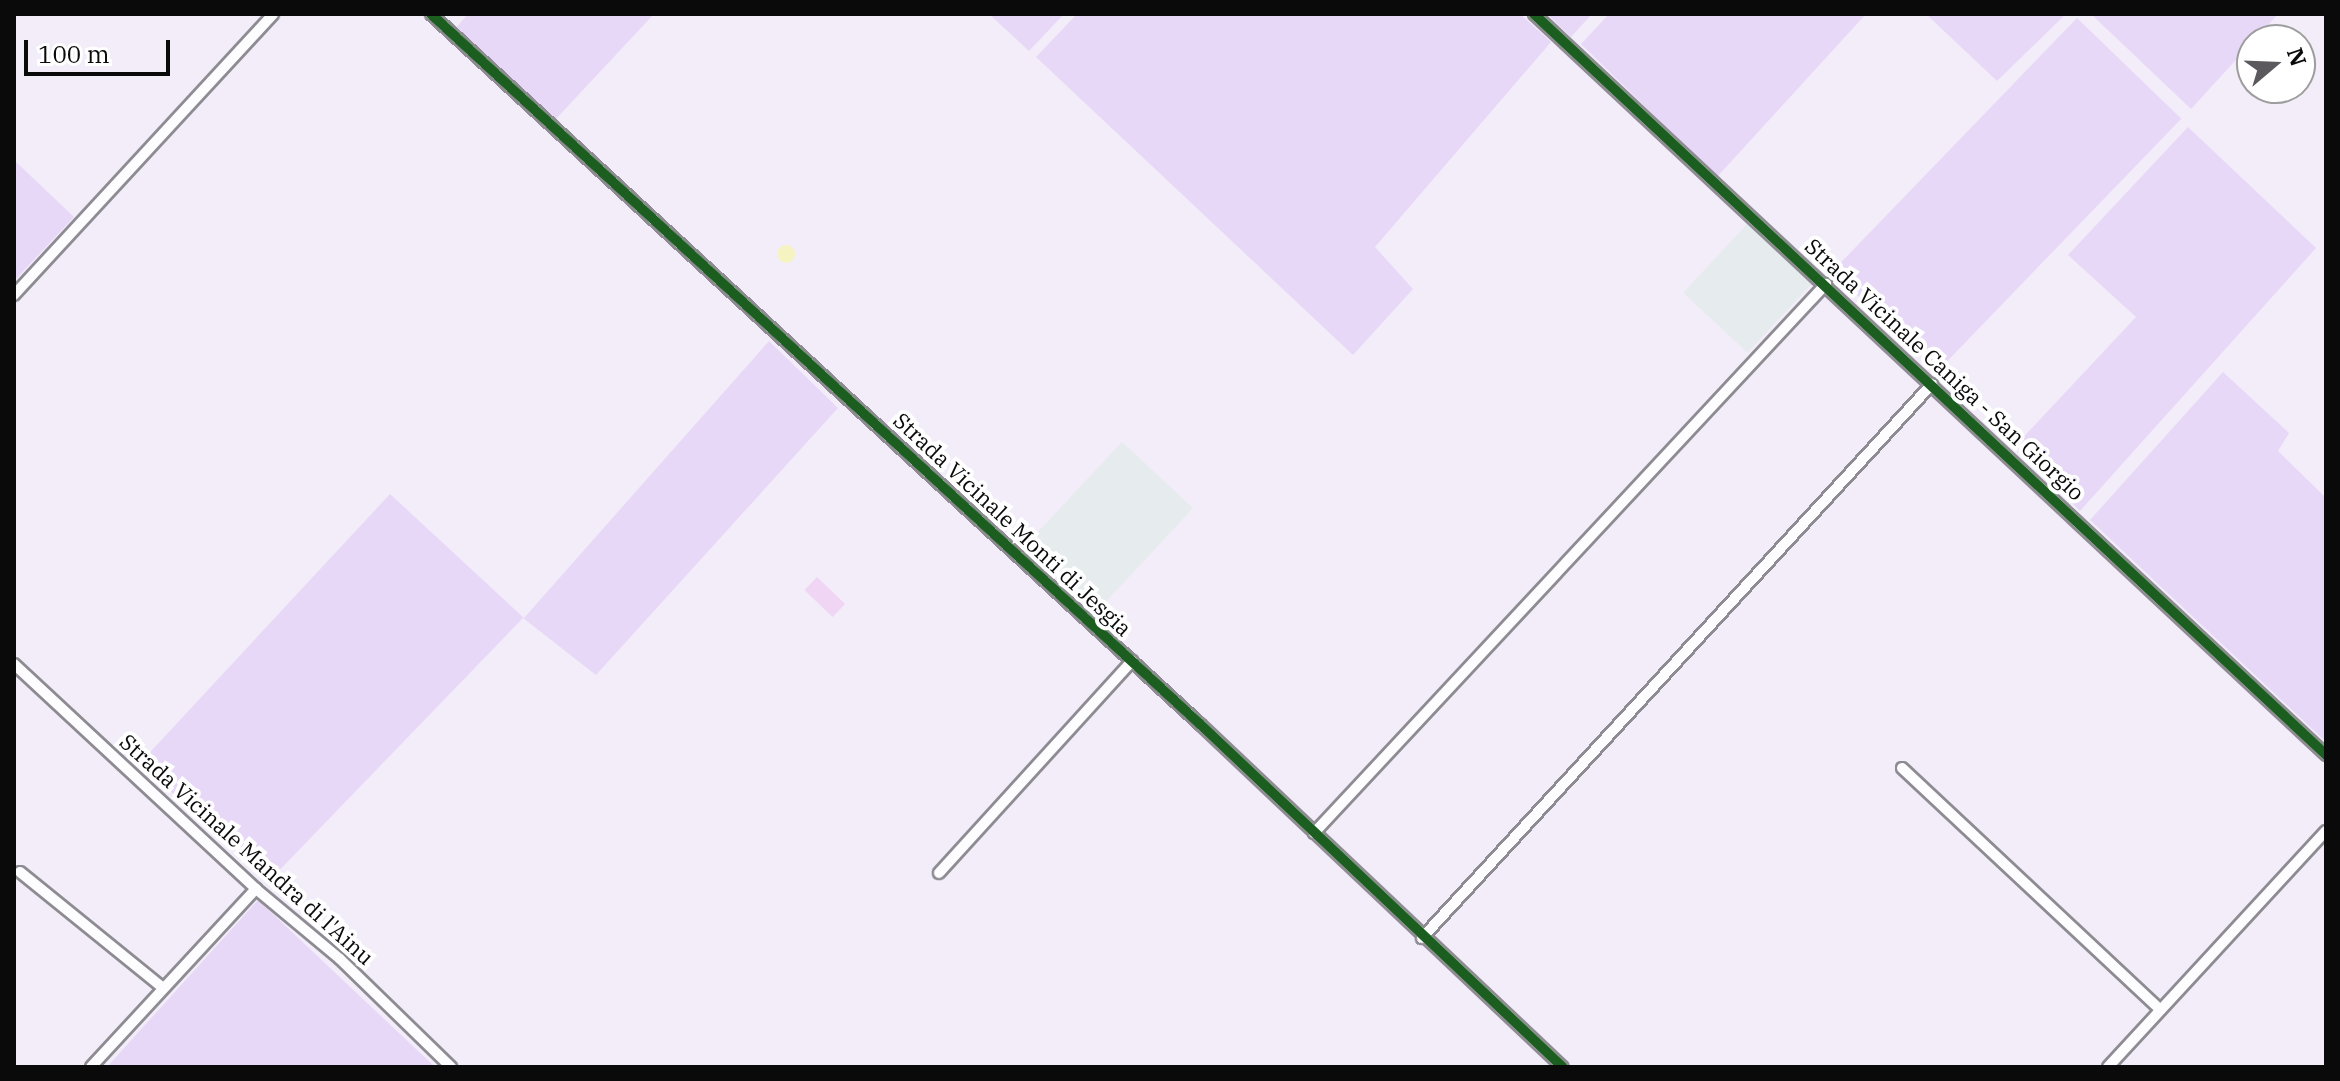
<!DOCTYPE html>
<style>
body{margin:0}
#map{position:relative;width:2340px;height:1081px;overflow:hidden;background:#f2edf9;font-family:"IBM Plex Serif",serif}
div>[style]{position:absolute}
.industrial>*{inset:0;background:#e6ebed;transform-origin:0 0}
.farmland>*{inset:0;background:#e8d8f7;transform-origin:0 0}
.pitch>*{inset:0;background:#f0d6f4;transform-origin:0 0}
.water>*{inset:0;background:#f6f3c2}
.round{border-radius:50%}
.roads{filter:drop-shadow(2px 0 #8e8c92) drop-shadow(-2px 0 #8e8c92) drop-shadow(0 2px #8e8c92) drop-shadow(0 -2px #8e8c92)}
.street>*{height:10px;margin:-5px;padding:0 5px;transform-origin:5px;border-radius:5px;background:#fdfcfe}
.cycleway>*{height:10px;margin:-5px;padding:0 5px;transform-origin:5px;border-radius:5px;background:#1b5e20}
span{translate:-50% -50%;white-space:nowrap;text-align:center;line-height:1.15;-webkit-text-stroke:8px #fff;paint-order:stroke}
.street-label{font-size:22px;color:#0a0a0a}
.frame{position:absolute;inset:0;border:16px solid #0a0a0a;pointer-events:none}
.north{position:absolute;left:2236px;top:24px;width:80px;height:80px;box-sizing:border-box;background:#fff;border:2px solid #9d9d9d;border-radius:50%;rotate:71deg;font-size:22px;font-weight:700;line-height:32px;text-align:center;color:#0a0a0a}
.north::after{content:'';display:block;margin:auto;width:28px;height:36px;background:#5b595e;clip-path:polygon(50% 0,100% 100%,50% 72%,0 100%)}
.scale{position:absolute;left:24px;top:40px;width:146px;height:36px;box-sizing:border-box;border:4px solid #0a0a0a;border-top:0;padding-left:10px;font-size:24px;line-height:28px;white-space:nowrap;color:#0a0a0a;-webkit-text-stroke:6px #fff;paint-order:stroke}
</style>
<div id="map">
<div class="industrial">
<div style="left:1750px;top:221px;width:88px;height:98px;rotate:43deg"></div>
<div style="left:1122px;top:442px;width:97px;height:151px;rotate:43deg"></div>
</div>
<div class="farmland">
<div style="clip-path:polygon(468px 14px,654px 14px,553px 122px,454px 30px)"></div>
<div style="clip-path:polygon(989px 14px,1064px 14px,1029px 51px)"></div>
<div style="clip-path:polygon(1077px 14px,1520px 14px,1551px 42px,1375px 247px,1413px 289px,1353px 355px,1036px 57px)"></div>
<div style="clip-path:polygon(1547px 14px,1592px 14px,1571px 37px)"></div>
<div style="clip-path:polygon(1609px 14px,1866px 14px,1717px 177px,1581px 44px)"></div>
<div style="clip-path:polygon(1926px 14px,2066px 14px,1997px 81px)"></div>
<div style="clip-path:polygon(2091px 14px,2278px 14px,2191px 109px)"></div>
<div style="left:2077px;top:18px;width:145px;height:352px;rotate:44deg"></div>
<div style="clip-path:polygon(2188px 127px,2316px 248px,2080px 511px,2015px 446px,2136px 317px,2068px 255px)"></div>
<div style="clip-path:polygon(14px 160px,74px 217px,14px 281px)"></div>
<div style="clip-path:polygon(769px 341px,838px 408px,596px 675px,523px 618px,268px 882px,140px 763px,390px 494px,524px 618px)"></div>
<div style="clip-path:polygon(2223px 372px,2289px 433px,2278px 451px,2326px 498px,2326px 742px,2090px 520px)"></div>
<div style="clip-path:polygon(258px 900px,435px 1067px,107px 1067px)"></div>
</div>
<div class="pitch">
<div style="left:817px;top:577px;width:39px;height:18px;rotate:44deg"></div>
</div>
<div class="water">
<div class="round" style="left:777px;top:245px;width:18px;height:18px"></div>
</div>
<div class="roads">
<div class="street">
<div style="left:431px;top:14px;width:1047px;rotate:42.72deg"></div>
<div style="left:1200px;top:724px;width:499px;rotate:43.4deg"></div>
<div style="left:1534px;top:14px;width:1085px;rotate:43.09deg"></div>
<div style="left:14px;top:295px;width:382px;rotate:-47.3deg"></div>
<div style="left:14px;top:664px;width:330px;rotate:42.9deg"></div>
<div style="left:256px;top:889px;width:109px;rotate:39.8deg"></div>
<div style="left:340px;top:959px;width:155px;rotate:44.2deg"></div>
<div style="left:1902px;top:768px;width:354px;rotate:43.1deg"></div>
<div style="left:1314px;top:833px;width:751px;rotate:-47deg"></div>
<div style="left:20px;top:872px;width:184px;rotate:39deg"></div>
<div style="left:939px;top:873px;width:287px;rotate:-47.7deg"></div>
<div style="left:1422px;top:938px;width:753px;rotate:-47.37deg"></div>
<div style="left:91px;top:1067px;width:243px;rotate:-47.2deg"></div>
<div style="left:2108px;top:1067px;width:321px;rotate:-47.3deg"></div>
</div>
</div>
<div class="cycleway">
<div style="left:431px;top:14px;width:1047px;rotate:42.72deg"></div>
<div style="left:1200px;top:724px;width:499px;rotate:43.4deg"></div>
<div style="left:1534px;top:14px;width:1085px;rotate:43.09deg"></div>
</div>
<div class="street-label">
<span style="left:1945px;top:369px;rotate:43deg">Strada Vicinale Caniga - San Giorgio</span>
<span style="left:1013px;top:524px;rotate:43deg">Strada Vicinale Monti di Jesgia</span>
<span style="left:247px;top:849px;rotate:42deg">Strada Vicinale Mandra di l'Ainu</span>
</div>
<div class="frame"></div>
<div class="north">N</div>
<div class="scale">100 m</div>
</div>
